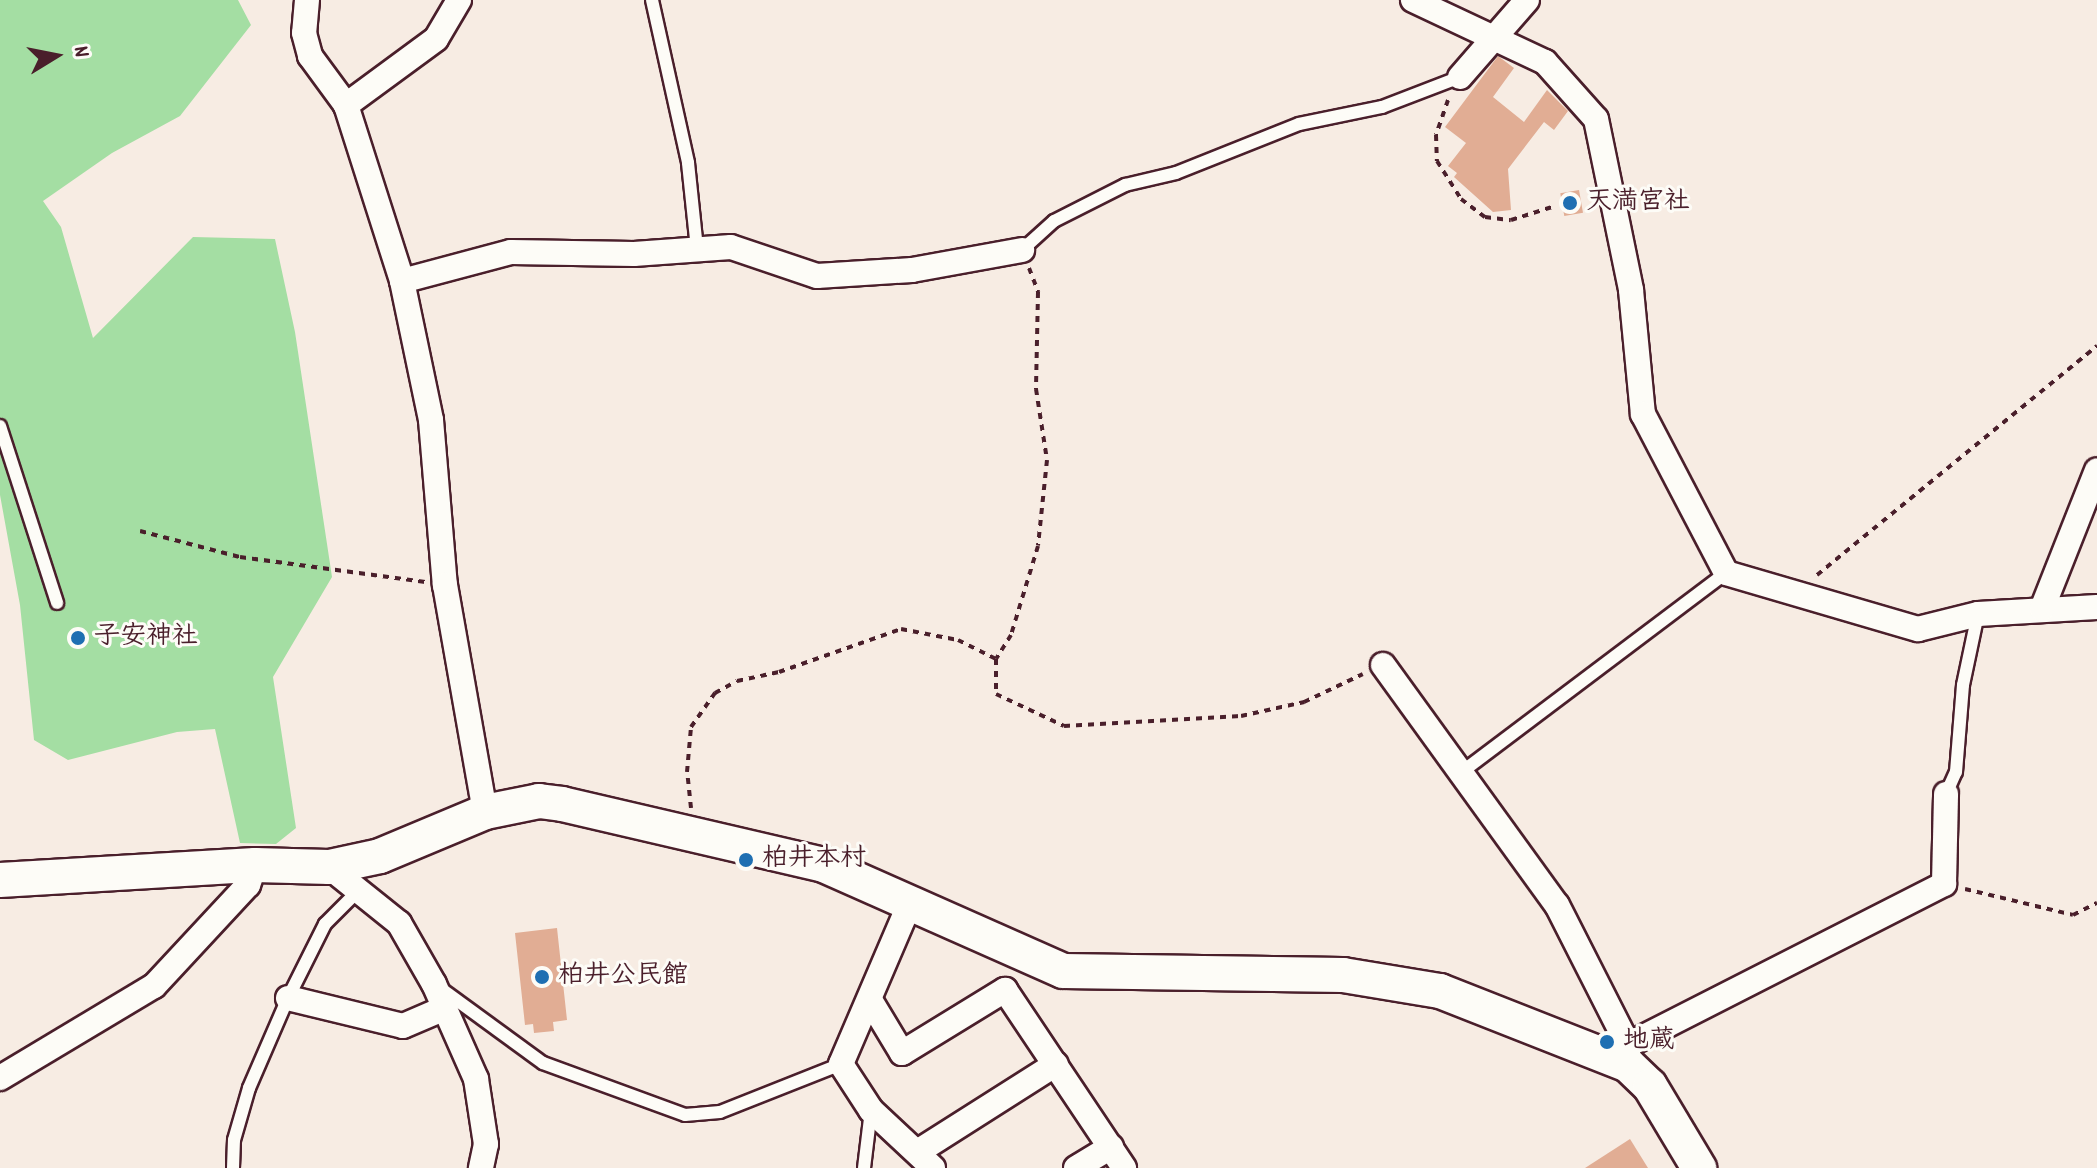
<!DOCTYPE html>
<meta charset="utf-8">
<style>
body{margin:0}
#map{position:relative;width:2097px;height:1168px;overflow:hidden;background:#f7ece3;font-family:Dekko,"Klee One",sans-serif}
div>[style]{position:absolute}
.green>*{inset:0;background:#a4dea3}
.building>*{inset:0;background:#e1ad94;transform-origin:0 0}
.path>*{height:4px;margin-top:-2px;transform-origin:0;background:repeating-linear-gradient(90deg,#4a1f2b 0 6px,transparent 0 12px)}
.roads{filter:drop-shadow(2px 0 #4a1f2b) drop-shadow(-2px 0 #4a1f2b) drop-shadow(0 2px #4a1f2b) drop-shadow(0 -2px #4a1f2b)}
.lane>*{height:12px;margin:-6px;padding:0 6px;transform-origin:6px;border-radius:6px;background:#fdfcf7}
.street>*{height:24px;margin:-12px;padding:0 12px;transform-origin:12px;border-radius:12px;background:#fdfcf7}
.secondary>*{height:34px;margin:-17px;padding:0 17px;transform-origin:17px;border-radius:17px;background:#fdfcf7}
.dots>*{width:22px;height:22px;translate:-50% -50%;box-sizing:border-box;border:4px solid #fdfcf7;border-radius:50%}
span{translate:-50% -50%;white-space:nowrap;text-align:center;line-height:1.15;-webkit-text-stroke:6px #fdfcf7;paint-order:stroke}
.poi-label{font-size:26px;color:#4a1f2b;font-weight:700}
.left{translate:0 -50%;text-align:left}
.north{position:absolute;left:16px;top:16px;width:80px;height:80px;-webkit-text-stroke:6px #fdfcf7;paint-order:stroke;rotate:80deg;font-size:22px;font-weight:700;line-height:32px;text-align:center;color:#4a1f2b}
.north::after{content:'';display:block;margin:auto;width:28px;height:36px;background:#4a1f2b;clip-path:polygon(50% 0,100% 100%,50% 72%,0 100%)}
</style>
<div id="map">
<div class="green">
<div style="clip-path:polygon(0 0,238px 0,251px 25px,180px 116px,112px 153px,43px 201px,61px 227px,93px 338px,193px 237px,275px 239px,295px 332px,332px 577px,273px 677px,296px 828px,276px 844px,240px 843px,215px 729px,177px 732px,68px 760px,34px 740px,20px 605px,0 495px)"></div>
</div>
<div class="building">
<div style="clip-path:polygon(1498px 56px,1514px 68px,1493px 97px,1524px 122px,1547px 90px,1568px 111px,1554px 130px,1544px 122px,1508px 169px,1511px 210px,1493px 212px,1454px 177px,1457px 173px,1448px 166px,1466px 143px,1445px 127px)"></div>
<div style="left:1579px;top:190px;width:23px;height:19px;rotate:80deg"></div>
<div style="clip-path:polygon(557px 928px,567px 1020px,553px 1022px,554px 1031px,534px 1033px,533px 1024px,525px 1025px,515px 933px)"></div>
<div style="clip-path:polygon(1630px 1139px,1648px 1168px,1585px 1168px)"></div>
</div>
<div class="path">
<div style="left:1448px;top:100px;width:37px;rotate:109deg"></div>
<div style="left:1436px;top:135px;width:26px;rotate:88deg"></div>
<div style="left:1437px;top:161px;width:45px;rotate:57.7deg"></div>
<div style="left:1461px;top:199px;width:30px;rotate:37deg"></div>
<div style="left:1485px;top:217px;width:26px;rotate:7deg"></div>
<div style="left:1511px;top:220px;width:43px;rotate:-17.6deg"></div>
<div style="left:1029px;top:268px;width:26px;rotate:69deg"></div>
<div style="left:1038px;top:292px;width:97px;rotate:91.2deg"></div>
<div style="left:1036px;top:389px;width:72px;rotate:81.2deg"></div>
<div style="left:1047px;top:460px;width:86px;rotate:96deg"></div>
<div style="left:1038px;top:546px;width:93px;rotate:106.9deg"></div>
<div style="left:1011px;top:635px;width:28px;rotate:122deg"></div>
<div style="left:996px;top:659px;width:35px;rotate:90deg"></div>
<div style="left:996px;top:694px;width:75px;rotate:25.2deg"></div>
<div style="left:1064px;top:726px;width:177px;rotate:-3.2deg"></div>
<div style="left:1241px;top:716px;width:65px;rotate:-12.5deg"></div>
<div style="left:1304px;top:702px;width:65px;rotate:-25.4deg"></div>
<div style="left:140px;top:531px;width:103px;rotate:14.6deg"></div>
<div style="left:240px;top:557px;width:187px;rotate:7.7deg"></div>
<div style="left:1817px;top:575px;width:362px;rotate:-39.3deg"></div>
<div style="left:691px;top:808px;width:36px;rotate:-96deg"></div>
<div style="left:687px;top:772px;width:45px;rotate:-84.9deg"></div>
<div style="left:691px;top:727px;width:42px;rotate:-54.8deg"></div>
<div style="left:715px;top:693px;width:25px;rotate:-29deg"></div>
<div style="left:737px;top:681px;width:43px;rotate:-12.1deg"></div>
<div style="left:779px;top:672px;width:129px;rotate:-19.4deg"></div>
<div style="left:901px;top:629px;width:58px;rotate:10.9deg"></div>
<div style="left:958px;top:640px;width:42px;rotate:26.6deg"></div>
<div style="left:1965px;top:889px;width:111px;rotate:13.5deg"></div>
<div style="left:2073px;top:915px;width:27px;rotate:-27deg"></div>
</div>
<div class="roads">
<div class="lane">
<div style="left:652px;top:0;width:167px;rotate:77.5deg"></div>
<div style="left:688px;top:163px;width:85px;rotate:84deg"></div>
<div style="left:1022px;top:250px;width:43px;rotate:-42.2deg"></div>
<div style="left:1054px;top:221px;width:80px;rotate:-26.9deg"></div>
<div style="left:1125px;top:185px;width:52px;rotate:-13.2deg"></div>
<div style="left:1176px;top:173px;width:132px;rotate:-21.7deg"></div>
<div style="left:1299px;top:124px;width:85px;rotate:-11.6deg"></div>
<div style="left:1382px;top:107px;width:84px;rotate:-21deg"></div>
<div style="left:0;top:426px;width:186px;rotate:72.1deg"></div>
<div style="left:1463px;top:771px;width:329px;rotate:-37deg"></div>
<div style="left:1946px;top:794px;width:24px;rotate:-66deg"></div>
<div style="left:1956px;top:772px;width:87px;rotate:-85.4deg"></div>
<div style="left:1963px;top:685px;width:73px;rotate:-78.1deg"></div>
<div style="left:440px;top:988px;width:127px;rotate:36.1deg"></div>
<div style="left:543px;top:1063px;width:151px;rotate:20.1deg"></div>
<div style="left:685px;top:1115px;width:35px;rotate:-5deg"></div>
<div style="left:720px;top:1112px;width:130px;rotate:-21.6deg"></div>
<div style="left:233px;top:1168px;width:28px;rotate:-88deg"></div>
<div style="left:234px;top:1140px;width:54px;rotate:-73.9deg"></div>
<div style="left:249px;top:1088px;width:98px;rotate:-66.6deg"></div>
<div style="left:288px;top:998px;width:83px;rotate:-63.4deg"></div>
<div style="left:325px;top:924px;width:47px;rotate:-45deg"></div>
<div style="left:864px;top:1168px;width:58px;rotate:-83.1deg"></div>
</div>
<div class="street">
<div style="left:307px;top:0;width:33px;rotate:95deg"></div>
<div style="left:304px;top:33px;width:24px;rotate:75deg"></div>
<div style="left:310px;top:56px;width:61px;rotate:53.7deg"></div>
<div style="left:459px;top:0;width:45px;rotate:120.5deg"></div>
<div style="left:436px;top:39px;width:112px;rotate:143.7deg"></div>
<div style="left:346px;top:105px;width:185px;rotate:72.3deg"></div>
<div style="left:402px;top:281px;width:142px;rotate:78.2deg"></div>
<div style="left:431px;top:420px;width:166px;rotate:85.2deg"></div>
<div style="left:445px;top:585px;width:230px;rotate:80deg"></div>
<div style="left:1413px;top:0;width:146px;rotate:25.2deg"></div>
<div style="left:1545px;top:62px;width:76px;rotate:48.2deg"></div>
<div style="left:1596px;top:119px;width:175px;rotate:78.4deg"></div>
<div style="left:1631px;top:290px;width:125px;rotate:84.5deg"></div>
<div style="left:1643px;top:414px;width:179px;rotate:62.4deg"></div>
<div style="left:1726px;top:573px;width:200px;rotate:16.3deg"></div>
<div style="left:1918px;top:629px;width:62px;rotate:-14deg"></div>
<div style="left:1978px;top:614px;width:119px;rotate:-3.4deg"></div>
<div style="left:1460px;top:77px;width:102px;rotate:-49deg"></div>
<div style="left:402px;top:281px;width:113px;rotate:-14.9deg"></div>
<div style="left:511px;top:252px;width:123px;rotate:0.9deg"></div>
<div style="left:634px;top:254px;width:97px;rotate:-4.1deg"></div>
<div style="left:731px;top:247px;width:91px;rotate:18.6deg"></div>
<div style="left:817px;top:276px;width:95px;rotate:-3.6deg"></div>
<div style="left:912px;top:270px;width:112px;rotate:-10.3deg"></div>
<div style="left:2042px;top:609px;width:149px;rotate:-68.4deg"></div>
<div style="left:1383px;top:665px;width:296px;rotate:54.1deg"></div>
<div style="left:1557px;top:905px;width:157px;rotate:63.1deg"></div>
<div style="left:1628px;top:1045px;width:20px;rotate:90deg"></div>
<div style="left:329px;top:867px;width:90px;rotate:38.7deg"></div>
<div style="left:399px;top:923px;width:70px;rotate:60.2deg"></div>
<div style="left:434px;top:984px;width:104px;rotate:66.1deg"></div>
<div style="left:476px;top:1079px;width:66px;rotate:81.3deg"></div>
<div style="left:486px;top:1144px;width:25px;rotate:102deg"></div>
<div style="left:910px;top:903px;width:175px;rotate:113.2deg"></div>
<div style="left:841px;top:1064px;width:55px;rotate:56.9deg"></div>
<div style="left:871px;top:1110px;width:85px;rotate:43.1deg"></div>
<div style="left:288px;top:998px;width:118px;rotate:13.7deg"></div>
<div style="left:403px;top:1026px;width:46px;rotate:-23.2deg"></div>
<div style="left:870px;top:1000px;width:62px;rotate:58.9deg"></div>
<div style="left:902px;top:1053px;width:121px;rotate:-31.5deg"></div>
<div style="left:1005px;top:990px;width:214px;rotate:56.2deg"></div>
<div style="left:1628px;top:1045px;width:355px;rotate:-27deg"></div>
<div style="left:1944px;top:884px;width:90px;rotate:-88.7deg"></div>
<div style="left:0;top:1078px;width:179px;rotate:-30.9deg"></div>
<div style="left:154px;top:986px;width:138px;rotate:-47.1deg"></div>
<div style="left:248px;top:885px;width:21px;rotate:-71deg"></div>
<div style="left:919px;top:1151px;width:162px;rotate:-32.4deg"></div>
<div style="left:1076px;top:1168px;width:41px;rotate:-31deg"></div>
</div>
<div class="secondary">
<div style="left:0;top:880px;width:255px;rotate:-3.4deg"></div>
<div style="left:255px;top:865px;width:74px;rotate:1.5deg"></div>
<div style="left:329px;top:867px;width:52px;rotate:-12.2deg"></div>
<div style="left:380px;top:856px;width:114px;rotate:-22.7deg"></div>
<div style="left:485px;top:812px;width:55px;rotate:-11.5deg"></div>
<div style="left:539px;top:801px;width:23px;rotate:7deg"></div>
<div style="left:562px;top:804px;width:269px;rotate:13.1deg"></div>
<div style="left:824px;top:865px;width:261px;rotate:23.9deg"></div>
<div style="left:1063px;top:971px;width:280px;rotate:0.8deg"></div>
<div style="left:1343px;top:975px;width:98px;rotate:9.4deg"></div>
<div style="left:1440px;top:991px;width:202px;rotate:21.5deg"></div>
<div style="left:1628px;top:1065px;width:30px;rotate:44deg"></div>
<div style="left:1650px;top:1086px;width:96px;rotate:59.1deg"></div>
</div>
</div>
<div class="dots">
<div style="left:1570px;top:203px;background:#1f6fb2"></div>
<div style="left:78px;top:638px;background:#1f6fb2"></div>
<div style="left:746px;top:860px;background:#1f6fb2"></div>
<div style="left:542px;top:977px;background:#1f6fb2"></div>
<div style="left:1607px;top:1042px;background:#1f6fb2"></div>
</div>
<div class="poi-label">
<span class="left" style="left:1586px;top:203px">天満宮社</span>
<span class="left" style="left:94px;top:638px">子安神社</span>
<span class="left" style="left:762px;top:860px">柏井本村</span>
<span class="left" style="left:558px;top:977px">柏井公民館</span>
<span class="left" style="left:1623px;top:1042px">地蔵</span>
</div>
<div class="north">N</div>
</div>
